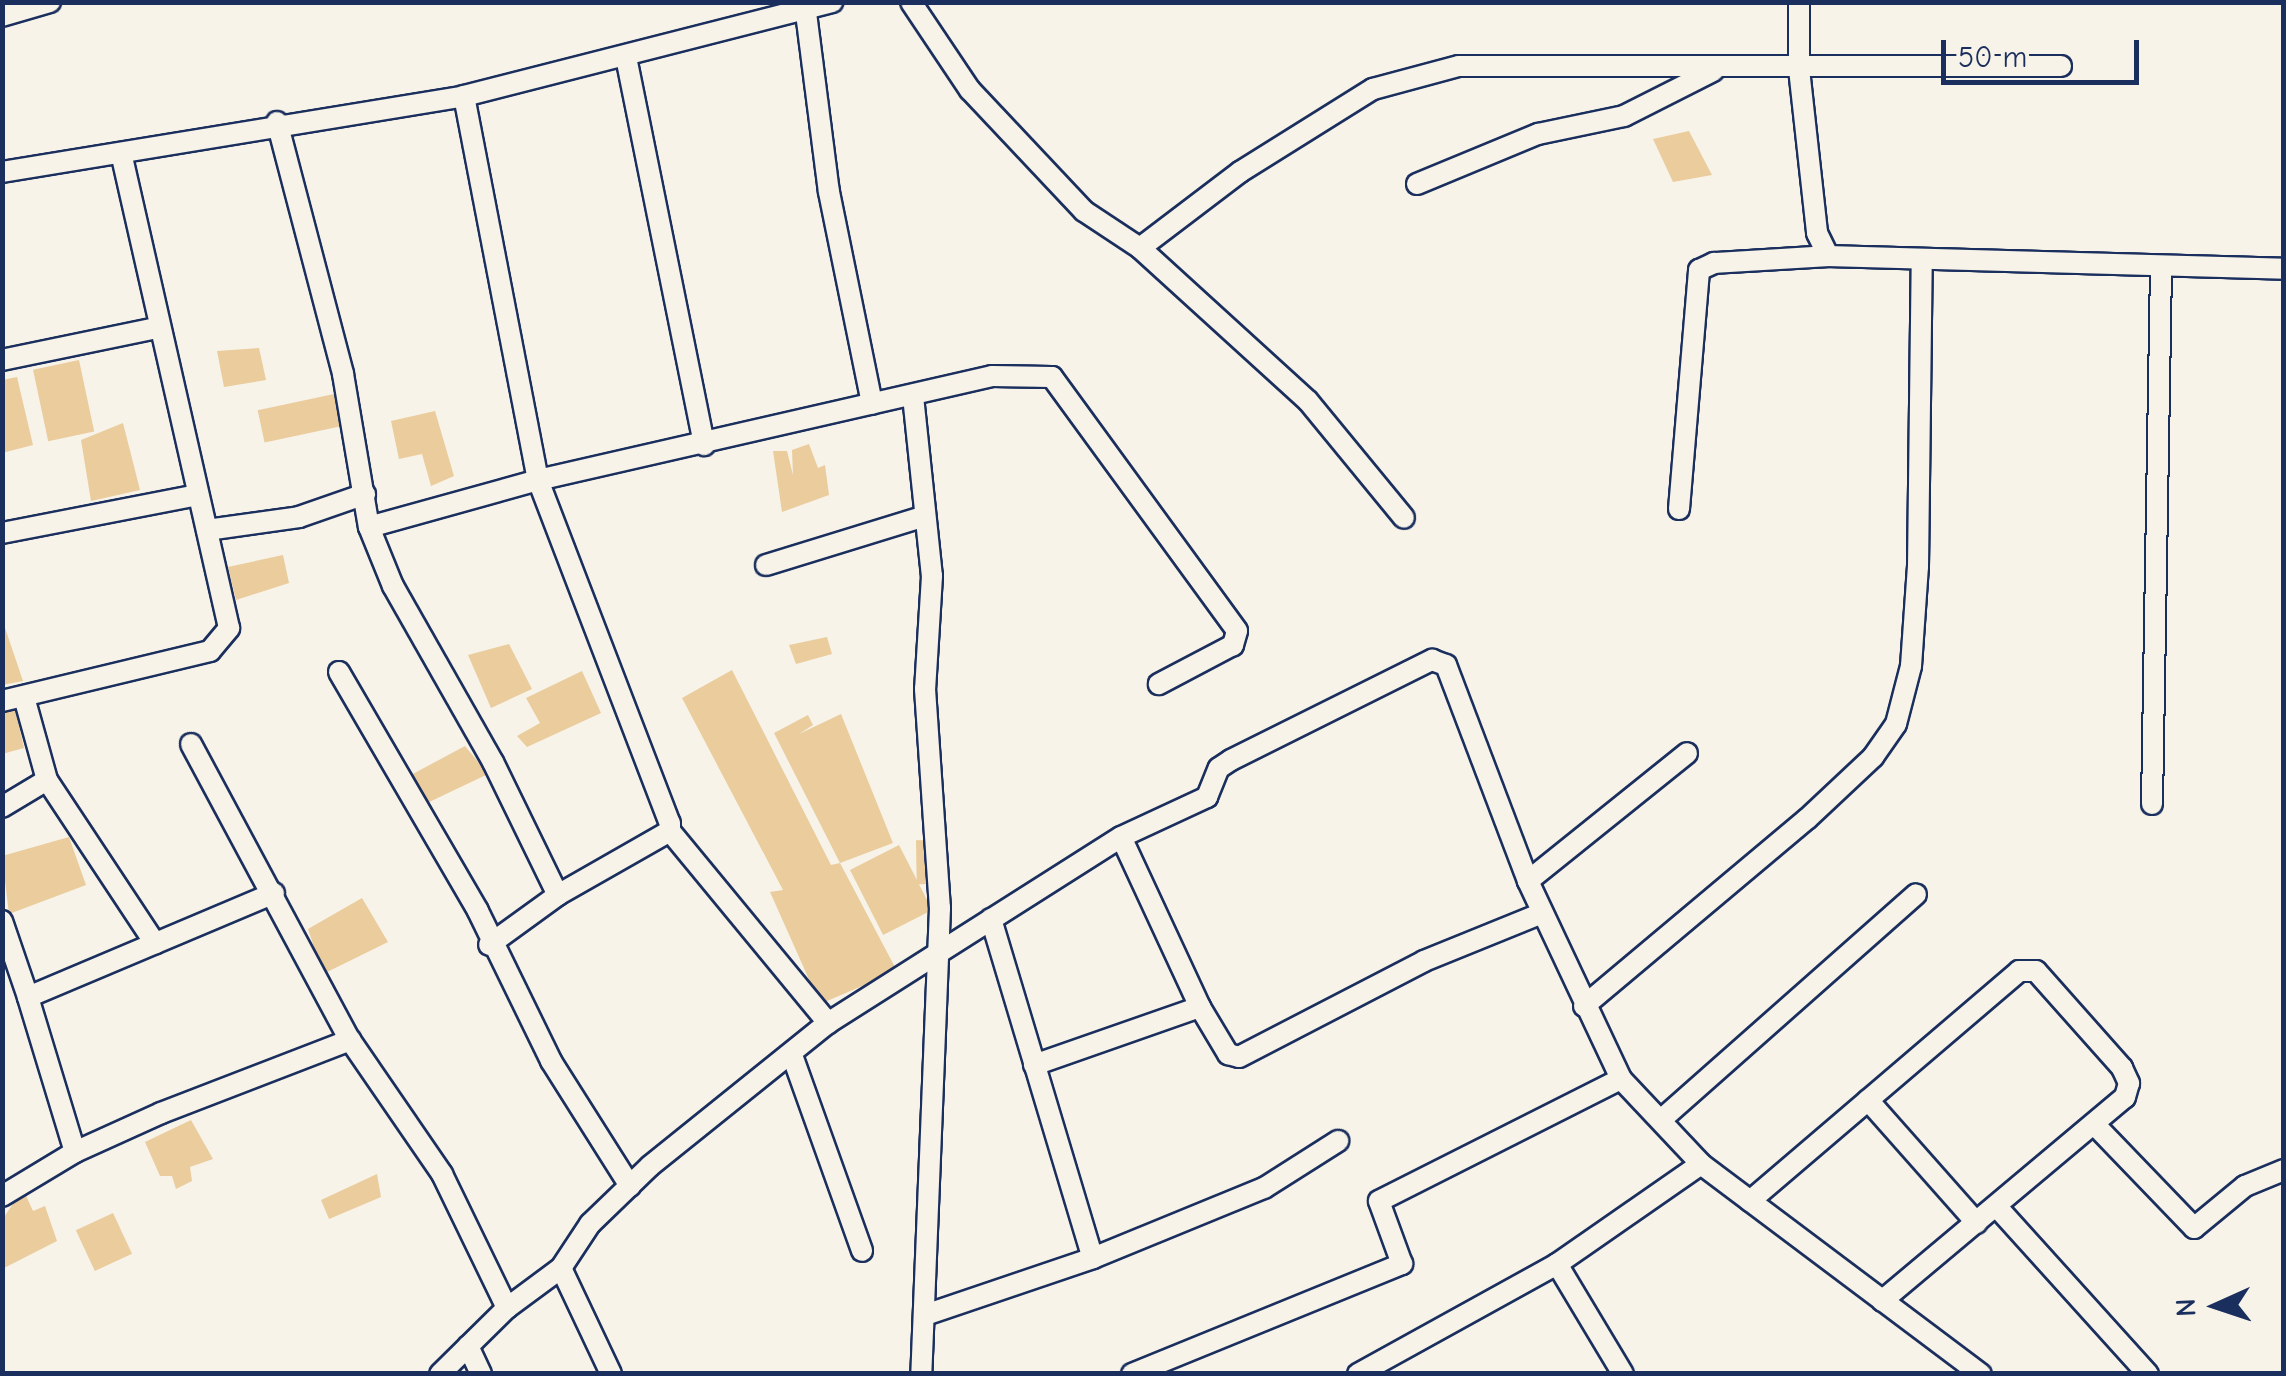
<!DOCTYPE html>
<style>
body{margin:0}
#map{position:relative;width:2286px;height:1376px;overflow:hidden;background:#f7f3e8;font-family:"Comic Neue",sans-serif}
div>[style]{position:absolute}
.building>*{inset:0;background:#eacc9d;transform-origin:0 0}
.roads{filter:drop-shadow(2px 0 #1b2f5e) drop-shadow(-2px 0 #1b2f5e) drop-shadow(0 2px #1b2f5e) drop-shadow(0 -2px #1b2f5e)}
.street>*{height:20px;margin:-10px;padding:0 10px;transform-origin:10px;border-radius:10px;background:#f7f3e8}
span{translate:-50% -50%;white-space:nowrap;text-align:center;line-height:1.15;-webkit-text-stroke:8px #f7f3e8;paint-order:stroke}
.frame{position:absolute;inset:0;border:5px solid #1b2f5e;pointer-events:none}
.north{position:absolute;left:2166px;top:1256px;width:100px;height:100px;-webkit-text-stroke:8px #f7f3e8;paint-order:stroke;rotate:267deg;font-size:28px;font-weight:700;line-height:40px;text-align:center;color:#1b2f5e}
.north::after{content:'';display:block;margin:auto;width:35px;height:45px;background:#1b2f5e;clip-path:polygon(50% 0,100% 100%,50% 72%,0 100%)}
.scale{position:absolute;left:1941px;top:40px;width:198px;height:45px;box-sizing:border-box;border:5px solid #1b2f5e;border-top:0;padding-left:12px;font-size:30px;line-height:35px;white-space:nowrap;color:#1b2f5e;-webkit-text-stroke:8px #f7f3e8;paint-order:stroke}
</style>
<div id="map">
<div class="building">
<div style="clip-path:polygon(1689px 131px,1712px 175px,1673px 182px,1653px 139px)"></div>
<div style="clip-path:polygon(259px 348px,266px 380px,224px 387px,217px 351px)"></div>
<div style="left:79px;top:360px;width:73px;height:47px;rotate:78deg"></div>
<div style="clip-path:polygon(17px 377px,33px 445px,2px 453px,2px 380px)"></div>
<div style="left:334px;top:394px;width:33px;height:78px;rotate:78deg"></div>
<div style="clip-path:polygon(435px 411px,454px 476px,431px 486px,422px 454px,399px 459px,391px 421px)"></div>
<div style="clip-path:polygon(123px 423px,140px 490px,91px 501px,81px 440px)"></div>
<div style="clip-path:polygon(809px 444px,818px 468px,825px 465px,829px 495px,782px 512px,773px 451px,787px 451px,793px 475px,792px 450px)"></div>
<div style="clip-path:polygon(283px 555px,289px 583px,236px 600px,228px 567px)"></div>
<div style="clip-path:polygon(2px 619px,23px 681px,2px 685px)"></div>
<div style="clip-path:polygon(827px 637px,832px 654px,796px 664px,789px 645px)"></div>
<div style="clip-path:polygon(509px 644px,532px 689px,491px 708px,468px 655px)"></div>
<div style="clip-path:polygon(732px 670px,831px 865px,840px 863px,897px 971px,820px 1004px,770px 892px,783px 890px,682px 698px)"></div>
<div style="clip-path:polygon(582px 671px,601px 713px,527px 747px,517px 736px,540px 723px,526px 698px)"></div>
<div style="clip-path:polygon(15px 709px,24px 748px,2px 754px,2px 711px)"></div>
<div style="clip-path:polygon(841px 714px,893px 843px,840px 863px,774px 733px,808px 715px,813px 725px,799px 734px)"></div>
<div style="clip-path:polygon(465px 746px,488px 774px,425px 804px,409px 776px)"></div>
<div style="clip-path:polygon(69px 837px,86px 885px,9px 914px,2px 856px)"></div>
<div style="left:933px;top:840px;width:44px;height:17px;rotate:89deg"></div>
<div style="left:899px;top:845px;width:73px;height:55px;rotate:63deg"></div>
<div style="clip-path:polygon(362px 898px,388px 942px,323px 974px,308px 929px)"></div>
<div style="clip-path:polygon(191px 1120px,213px 1159px,190px 1167px,192px 1181px,176px 1189px,172px 1176px,160px 1176px,145px 1142px)"></div>
<div style="clip-path:polygon(377px 1174px,381px 1197px,329px 1219px,321px 1200px)"></div>
<div style="clip-path:polygon(23px 1189px,33px 1211px,45px 1206px,57px 1241px,2px 1269px,2px 1220px)"></div>
<div style="left:113px;top:1213px;width:45px;height:41px;rotate:65deg"></div>
</div>
<div class="roads">
<div class="street">
<div style="left:911px;top:2px;width:106px;rotate:56.2deg"></div>
<div style="left:970px;top:90px;width:166px;rotate:46.7deg"></div>
<div style="left:1084px;top:211px;width:67px;rotate:33.5deg"></div>
<div style="left:1140px;top:248px;width:227px;rotate:42.3deg"></div>
<div style="left:1308px;top:401px;width:151px;rotate:50.6deg"></div>
<div style="left:1799px;top:2px;width:67px;rotate:90deg"></div>
<div style="left:1799px;top:69px;width:165px;rotate:83.7deg"></div>
<div style="left:1817px;top:233px;width:25px;rotate:64deg"></div>
<div style="left:1828px;top:256px;width:456px;rotate:1.6deg"></div>
<div style="left:806px;top:13px;width:180px;rotate:82.7deg"></div>
<div style="left:829px;top:192px;width:216px;rotate:78.5deg"></div>
<div style="left:2px;top:16px;width:50px;rotate:-16.3deg"></div>
<div style="left:626px;top:57px;width:396px;rotate:78.6deg"></div>
<div style="left:464px;top:96px;width:391px;rotate:79.1deg"></div>
<div style="left:538px;top:480px;width:368px;rotate:69deg"></div>
<div style="left:670px;top:823px;width:8px;rotate:90deg"></div>
<div style="left:670px;top:831px;width:129px;rotate:150.3deg"></div>
<div style="left:277px;top:122px;width:260px;rotate:75.3deg"></div>
<div style="left:343px;top:374px;width:155px;rotate:80.4deg"></div>
<div style="left:369px;top:527px;width:64px;rotate:67.9deg"></div>
<div style="left:393px;top:586px;width:202px;rotate:60.4deg"></div>
<div style="left:493px;top:762px;width:148px;rotate:64deg"></div>
<div style="left:558px;top:895px;width:85px;rotate:144.1deg"></div>
<div style="left:2px;top:172px;width:468px;rotate:-9.3deg"></div>
<div style="left:464px;top:96px;width:380px;rotate:-14.3deg"></div>
<div style="left:1417px;top:184px;width:131px;rotate:-22.5deg"></div>
<div style="left:1538px;top:134px;width:88px;rotate:-11.8deg"></div>
<div style="left:1624px;top:116px;width:100px;rotate:-26.8deg"></div>
<div style="left:1140px;top:248px;width:126px;rotate:-37.2deg"></div>
<div style="left:1240px;top:172px;width:157px;rotate:-32deg"></div>
<div style="left:1373px;top:89px;width:89px;rotate:-15deg"></div>
<div style="left:1459px;top:66px;width:602px"></div>
<div style="left:2px;top:360px;width:157px;rotate:-11.7deg"></div>
<div style="left:913px;top:396px;width:181px;rotate:84deg"></div>
<div style="left:932px;top:576px;width:113px;rotate:93.5deg"></div>
<div style="left:925px;top:689px;width:220px;rotate:86.1deg"></div>
<div style="left:940px;top:908px;width:466px;rotate:92.3deg"></div>
<div style="left:1679px;top:509px;width:240px;rotate:-85.2deg"></div>
<div style="left:1699px;top:270px;width:17px;rotate:-25deg"></div>
<div style="left:1714px;top:263px;width:114px;rotate:-3.5deg"></div>
<div style="left:369px;top:527px;width:175px;rotate:-15.5deg"></div>
<div style="left:538px;top:480px;width:466px;rotate:-12.9deg"></div>
<div style="left:992px;top:376px;width:60px;rotate:1deg"></div>
<div style="left:1052px;top:377px;width:314px;rotate:53.9deg"></div>
<div style="left:1237px;top:631px;width:15px;rotate:106deg"></div>
<div style="left:1233px;top:645px;width:84px;rotate:152.2deg"></div>
<div style="left:207px;top:530px;width:93px;rotate:-8deg"></div>
<div style="left:299px;top:517px;width:70px;rotate:-19.2deg"></div>
<div style="left:2px;top:533px;width:200px;rotate:-11deg"></div>
<div style="left:766px;top:565px;width:166px;rotate:-17.1deg"></div>
<div style="left:339px;top:672px;width:276px;rotate:59.8deg"></div>
<div style="left:478px;top:911px;width:167px;rotate:64deg"></div>
<div style="left:551px;top:1061px;width:148px;rotate:57.7deg"></div>
<div style="left:2px;top:701px;width:214px;rotate:-13.5deg"></div>
<div style="left:210px;top:651px;width:30px;rotate:-50deg"></div>
<div style="left:229px;top:628px;width:483px;rotate:-102.8deg"></div>
<div style="left:191px;top:744px;width:336px;rotate:61.8deg"></div>
<div style="left:350px;top:1040px;width:163px;rotate:55.5deg"></div>
<div style="left:442px;top:1174px;width:149px;rotate:64.1deg"></div>
<div style="left:47px;top:780px;width:196px;rotate:56.5deg"></div>
<div style="left:2152px;top:804px;width:537px;rotate:-89.04deg"></div>
<div style="left:2px;top:807px;width:52px;rotate:-31deg"></div>
<div style="left:47px;top:780px;width:86px;rotate:-105.5deg"></div>
<div style="left:670px;top:831px;width:249px;rotate:50.5deg"></div>
<div style="left:1528px;top:881px;width:204px;rotate:-38.8deg"></div>
<div style="left:991px;top:919px;width:354px;rotate:73.3deg"></div>
<div style="left:2px;top:921px;width:80px;rotate:71.1deg"></div>
<div style="left:1584px;top:1006px;width:291px;rotate:-40deg"></div>
<div style="left:1807px;top:819px;width:91px;rotate:-43.2deg"></div>
<div style="left:1873px;top:757px;width:40px;rotate:-55.1deg"></div>
<div style="left:1896px;top:724px;width:60px;rotate:-75.5deg"></div>
<div style="left:1911px;top:666px;width:99px;rotate:-86deg"></div>
<div style="left:1918px;top:567px;width:306px;rotate:-89.3deg"></div>
<div style="left:1200px;top:1007px;width:55px;rotate:59.2deg"></div>
<div style="left:1228px;top:1054px;width:11px;rotate:15deg"></div>
<div style="left:1239px;top:1057px;width:208px;rotate:-27.4deg"></div>
<div style="left:1424px;top:961px;width:127px;rotate:-22.1deg"></div>
<div style="left:792px;top:1055px;width:208px;rotate:70.3deg"></div>
<div style="left:1034px;top:1065px;width:176px;rotate:-19.3deg"></div>
<div style="left:1200px;top:1007px;width:187px;rotate:-114.9deg"></div>
<div style="left:1868px;top:1100px;width:164px;rotate:48.5deg"></div>
<div style="left:1662px;top:1119px;width:339px;rotate:-41.5deg"></div>
<div style="left:2095px;top:1125px;width:143px;rotate:46.1deg"></div>
<div style="left:2194px;top:1228px;width:66px;rotate:-39.5deg"></div>
<div style="left:2245px;top:1186px;width:42px;rotate:-22.3deg"></div>
<div style="left:75px;top:1152px;width:162px;rotate:-106.9deg"></div>
<div style="left:28px;top:997px;width:267px;rotate:-22.9deg"></div>
<div style="left:2px;top:1196px;width:85px;rotate:-31.1deg"></div>
<div style="left:75px;top:1152px;width:94px;rotate:-24.4deg"></div>
<div style="left:161px;top:1113px;width:203px;rotate:-21.1deg"></div>
<div style="left:1750px;top:1201px;width:354px;rotate:-40.5deg"></div>
<div style="left:2019px;top:971px;width:17px"></div>
<div style="left:2036px;top:971px;width:130px;rotate:48.4deg"></div>
<div style="left:2122px;top:1068px;width:17px;rotate:65deg"></div>
<div style="left:2129px;top:1083px;width:15px;rotate:106deg"></div>
<div style="left:2125px;top:1097px;width:317px;rotate:140deg"></div>
<div style="left:1997px;top:1207px;width:225px;rotate:47.9deg"></div>
<div style="left:1557px;top:1264px;width:128px;rotate:59deg"></div>
<div style="left:561px;top:1268px;width:117px;rotate:64.7deg"></div>
<div style="left:925px;top:1315px;width:177px;rotate:-18.7deg"></div>
<div style="left:1093px;top:1258px;width:185px;rotate:-22.3deg"></div>
<div style="left:1264px;top:1188px;width:88px;rotate:-32.4deg"></div>
<div style="left:468px;top:1346px;width:31px;rotate:65deg"></div>
<div style="left:440px;top:1374px;width:94px;rotate:-44.6deg"></div>
<div style="left:507px;top:1308px;width:67px;rotate:-36.5deg"></div>
<div style="left:561px;top:1268px;width:53px;rotate:-56.6deg"></div>
<div style="left:590px;top:1224px;width:83px;rotate:-44deg"></div>
<div style="left:650px;top:1166px;width:228px;rotate:-38.8deg"></div>
<div style="left:828px;top:1023px;width:347px;rotate:-32.4deg"></div>
<div style="left:1121px;top:837px;width:95px;rotate:-24.9deg"></div>
<div style="left:1207px;top:797px;width:31px;rotate:-68deg"></div>
<div style="left:1219px;top:768px;width:14px;rotate:-34deg"></div>
<div style="left:1231px;top:760px;width:225px;rotate:-26.5deg"></div>
<div style="left:1432px;top:660px;width:15px;rotate:20deg"></div>
<div style="left:1446px;top:665px;width:231px;rotate:69.2deg"></div>
<div style="left:1528px;top:881px;width:219px;rotate:64.8deg"></div>
<div style="left:1621px;top:1079px;width:117px;rotate:46.7deg"></div>
<div style="left:1701px;top:1164px;width:350px;rotate:36.9deg"></div>
<div style="left:1132px;top:1374px;width:292px;rotate:-22.2deg"></div>
<div style="left:1402px;top:1264px;width:67px;rotate:-110.1deg"></div>
<div style="left:1379px;top:1201px;width:271px;rotate:-26.8deg"></div>
<div style="left:1358px;top:1374px;width:227px;rotate:-28.9deg"></div>
<div style="left:1557px;top:1264px;width:175px;rotate:-34.8deg"></div>
</div>
</div>
<div class="frame"></div>
<div class="north">N</div>
<div class="scale">50 m</div>
</div>
